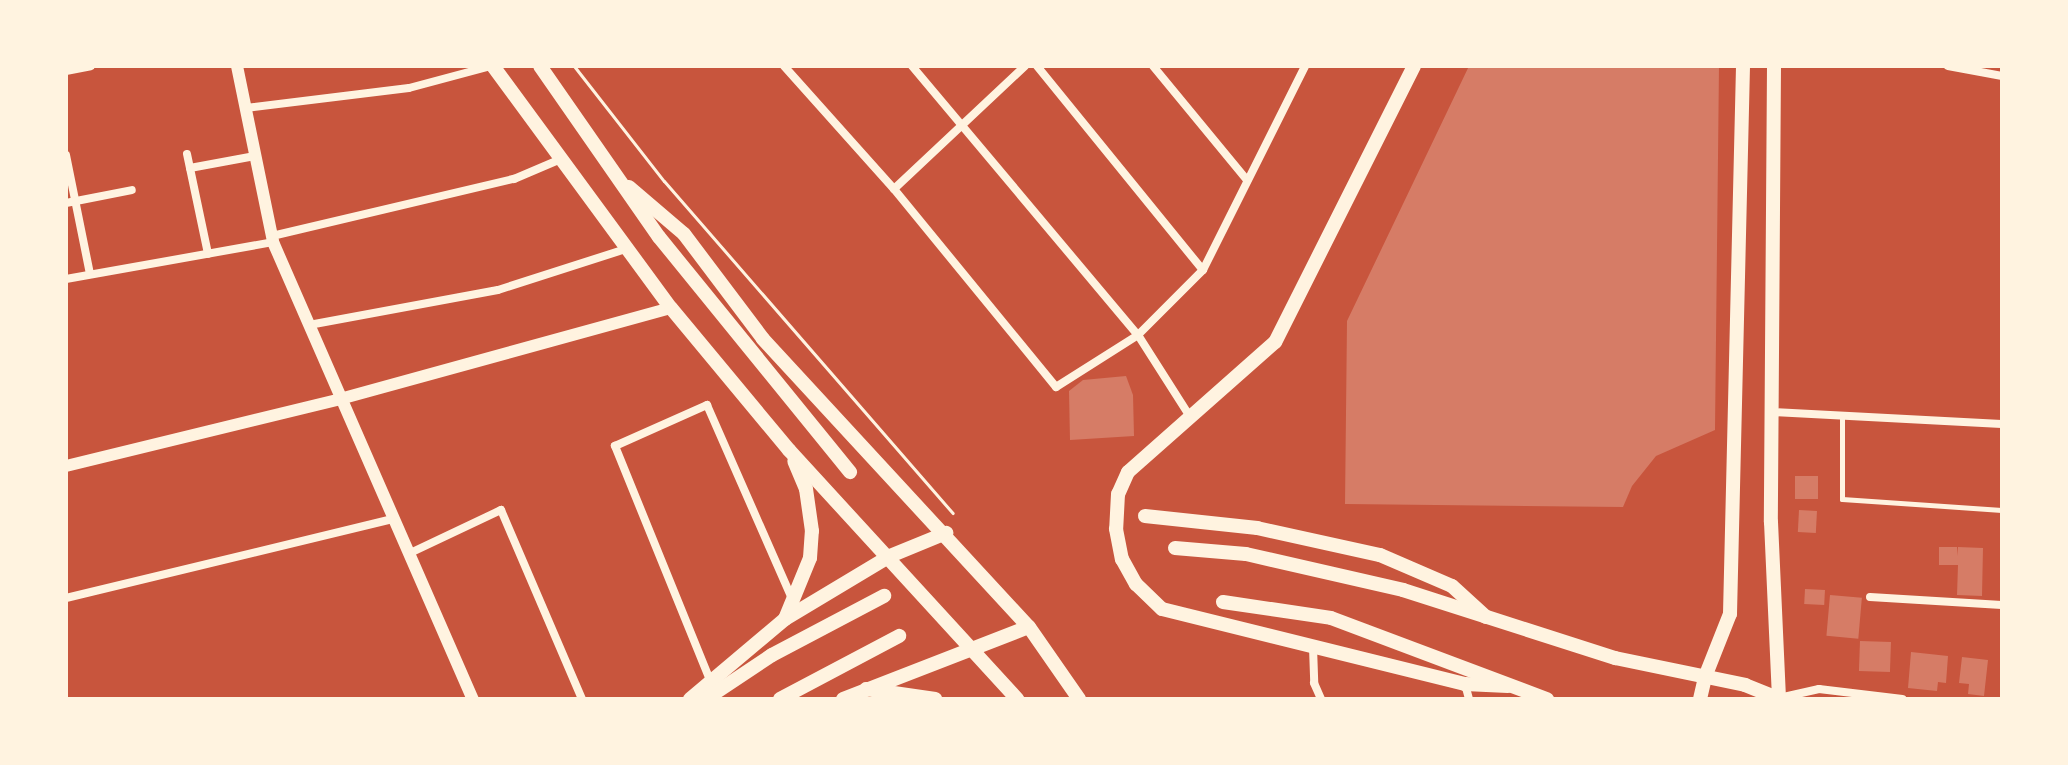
<!DOCTYPE html>
<style>
body{margin:0}
#map{position:relative;width:2068px;height:765px;overflow:hidden;background:#c8553d;font-family:"Work Sans",sans-serif}
div>[style]{position:absolute}
.building>*{inset:0;background:#d67c66;transform-origin:0 0}
.path>*{height:3px;margin:-1.5px;padding:0 1.5px;transform-origin:1.5px;border-radius:1.5px;background:#fff3e0}
.service>*{height:5px;margin:-2.5px;padding:0 2.5px;transform-origin:2.5px;border-radius:2.5px;background:#fff3e0}
.minor>*{height:8px;margin:-4px;padding:0 4px;transform-origin:4px;border-radius:4px;background:#fff3e0}
.tertiary>*{height:12px;margin:-6px;padding:0 6px;transform-origin:6px;border-radius:6px;background:#fff3e0}
.secondary>*{height:14px;margin:-7px;padding:0 7px;transform-origin:7px;border-radius:7px;background:#fff3e0}
.primary>*{height:14px;margin:-7px;padding:0 7px;transform-origin:7px;border-radius:7px;background:#fff3e0}
span{translate:-50% -50%;white-space:nowrap;text-align:center;line-height:1.15;-webkit-text-stroke:6px #fff3e0;paint-order:stroke}
.frame{position:absolute;inset:0;border:68px solid #fff3e0;pointer-events:none}
</style>
<div id="map">
<div class="building">
<div style="clip-path:polygon(1469px 66px,1719px 66px,1715px 430px,1656px 456px,1632px 486px,1623px 507px,1345px 504px,1347px 321px)"></div>
<div style="clip-path:polygon(1126px 376px,1133px 395px,1134px 436px,1070px 440px,1069px 391px,1083px 380px)"></div>
<div style="left:1795px;top:476px;width:23px;height:23px"></div>
<div style="left:1799px;top:510px;width:18px;height:22px;rotate:3deg"></div>
<div style="clip-path:polygon(1939px 547px,1957px 547px,1957px 556px,1958px 547px,1983px 548px,1982px 596px,1957px 595px,1958px 565px,1939px 565px)"></div>
<div style="left:1805px;top:589px;width:20px;height:15px;rotate:3deg"></div>
<div style="left:1830px;top:595px;width:32px;height:41px;rotate:5deg"></div>
<div style="left:1860px;top:641px;width:31px;height:30px;rotate:2deg"></div>
<div style="clip-path:polygon(1911px 652px,1948px 656px,1946px 683px,1938px 682px,1937px 691px,1908px 688px)"></div>
<div style="clip-path:polygon(1962px 657px,1988px 660px,1984px 696px,1968px 694px,1969px 684px,1959px 683px)"></div>
</div>
<div class="path">
<div style="left:574px;top:66px;width:146px;rotate:52deg"></div>
<div style="left:664px;top:181px;width:440px;rotate:49deg"></div>
</div>
<div class="service">
<div style="left:1842px;top:416px;width:83px;rotate:90deg"></div>
<div style="left:1842px;top:499px;width:160px;rotate:3.9deg"></div>
</div>
<div class="minor">
<div style="left:784px;top:66px;width:165px;rotate:48.2deg"></div>
<div style="left:894px;top:189px;width:256px;rotate:50.7deg"></div>
<div style="left:1056px;top:387px;width:97px;rotate:-32.4deg"></div>
<div style="left:1138px;top:335px;width:92px;rotate:-45deg"></div>
<div style="left:1203px;top:270px;width:228px;rotate:-63.4deg"></div>
<div style="left:912px;top:66px;width:351px;rotate:50deg"></div>
<div style="left:1138px;top:335px;width:95px;rotate:57.5deg"></div>
<div style="left:1037px;top:66px;width:263px;rotate:50.9deg"></div>
<div style="left:1153px;top:66px;width:148px;rotate:50.5deg"></div>
<div style="left:1948px;top:66px;width:55px;rotate:10.5deg"></div>
<div style="left:66px;top:71px;width:25px;rotate:-11deg"></div>
<div style="left:246px;top:108px;width:164px;rotate:-7deg"></div>
<div style="left:409px;top:88px;width:85px;rotate:-15deg"></div>
<div style="left:187px;top:154px;width:102px;rotate:78.1deg"></div>
<div style="left:66px;top:155px;width:121px;rotate:78.6deg"></div>
<div style="left:190px;top:168px;width:66px;rotate:-10.5deg"></div>
<div style="left:894px;top:189px;width:180px;rotate:-43.2deg"></div>
<div style="left:66px;top:203px;width:67px;rotate:-11.1deg"></div>
<div style="left:272px;top:236px;width:249px;rotate:-13.3deg"></div>
<div style="left:514px;top:179px;width:51px;rotate:-23.1deg"></div>
<div style="left:66px;top:279px;width:210px;rotate:-10.1deg"></div>
<div style="left:309px;top:325px;width:192px;rotate:-10.5deg"></div>
<div style="left:498px;top:290px;width:134px;rotate:-17.8deg"></div>
<div style="left:1772px;top:412px;width:230px;rotate:3deg"></div>
<div style="left:408px;top:554px;width:103px;rotate:-25.3deg"></div>
<div style="left:501px;top:510px;width:206px;rotate:66.8deg"></div>
<div style="left:1870px;top:597px;width:132px;rotate:3.5deg"></div>
<div style="left:66px;top:598px;width:336px;rotate:-13.6deg"></div>
<div style="left:1313px;top:647px;width:36px;rotate:88deg"></div>
<div style="left:1314px;top:683px;width:17px;rotate:66deg"></div>
<div style="left:710px;top:680px;width:253px;rotate:-112.1deg"></div>
<div style="left:615px;top:446px;width:101px;rotate:-24deg"></div>
<div style="left:707px;top:405px;width:214px;rotate:66.3deg"></div>
<div style="left:1465px;top:684px;width:16px;rotate:75deg"></div>
<div style="left:1779px;top:698px;width:41px;rotate:-12.7deg"></div>
<div style="left:1819px;top:689px;width:84px;rotate:6.9deg"></div>
</div>
<div class="tertiary">
<div style="left:237px;top:66px;width:180px;rotate:78.4deg"></div>
<div style="left:273px;top:242px;width:499px;rotate:66.4deg"></div>
<div style="left:66px;top:466px;width:282px;rotate:-13.7deg"></div>
<div style="left:340px;top:399px;width:343px;rotate:-15.4deg"></div>
</div>
<div class="secondary">
<div style="left:493px;top:66px;width:300px;rotate:53.7deg"></div>
<div style="left:671px;top:308px;width:185px;rotate:50.3deg"></div>
<div style="left:789px;top:450px;width:338px;rotate:47.5deg"></div>
<div style="left:540px;top:66px;width:208px;rotate:55.2deg"></div>
<div style="left:659px;top:237px;width:303px;rotate:50.9deg"></div>
<div style="left:1414px;top:66px;width:309px;rotate:116.7deg"></div>
<div style="left:1275px;top:342px;width:196px;rotate:138.5deg"></div>
<div style="left:1128px;top:472px;width:24px;rotate:114deg"></div>
<div style="left:1118px;top:494px;width:35px;rotate:93deg"></div>
<div style="left:1116px;top:529px;width:31px;rotate:79deg"></div>
<div style="left:1122px;top:559px;width:29px;rotate:61deg"></div>
<div style="left:1136px;top:584px;width:36px;rotate:44deg"></div>
<div style="left:1162px;top:609px;width:312px;rotate:13.9deg"></div>
<div style="left:1465px;top:684px;width:43px;rotate:2.7deg"></div>
<div style="left:1774px;top:66px;width:456px;rotate:90.4deg"></div>
<div style="left:1771px;top:522px;width:176px;rotate:87.4deg"></div>
<div style="left:629px;top:187px;width:72px;rotate:40.5deg"></div>
<div style="left:684px;top:234px;width:131px;rotate:53deg"></div>
<div style="left:763px;top:339px;width:392px;rotate:47.3deg"></div>
<div style="left:1029px;top:627px;width:88px;rotate:55.2deg"></div>
<div style="left:1145px;top:516px;width:113px;rotate:6.1deg"></div>
<div style="left:1257px;top:528px;width:126px;rotate:12.4deg"></div>
<div style="left:1380px;top:555px;width:78px;rotate:23.3deg"></div>
<div style="left:1452px;top:586px;width:46px;rotate:42.4deg"></div>
<div style="left:785px;top:619px;width:66px;rotate:-67.7deg"></div>
<div style="left:810px;top:558px;width:27px;rotate:-86deg"></div>
<div style="left:812px;top:531px;width:42px;rotate:-98.1deg"></div>
<div style="left:806px;top:489px;width:30px;rotate:-113deg"></div>
<div style="left:1705px;top:677px;width:68px;rotate:-68.4deg"></div>
<div style="left:1730px;top:614px;width:548px;rotate:-88.64deg"></div>
<div style="left:866px;top:689px;width:70px;rotate:8.2deg"></div>
<div style="left:690px;top:699px;width:124px;rotate:-40.1deg"></div>
<div style="left:785px;top:619px;width:122px;rotate:-31deg"></div>
<div style="left:890px;top:556px;width:61px;rotate:-22.3deg"></div>
<div style="left:843px;top:699px;width:199px;rotate:-21.2deg"></div>
</div>
<div class="primary">
<div style="left:1175px;top:548px;width:71px;rotate:4.8deg"></div>
<div style="left:1246px;top:554px;width:161px;rotate:12.9deg"></div>
<div style="left:1403px;top:590px;width:223px;rotate:17.8deg"></div>
<div style="left:1615px;top:658px;width:133px;rotate:11.7deg"></div>
<div style="left:1745px;top:685px;width:38px;rotate:22deg"></div>
<div style="left:1223px;top:602px;width:109px;rotate:8.4deg"></div>
<div style="left:1331px;top:618px;width:231px;rotate:20.6deg"></div>
<div style="left:706px;top:699px;width:79px;rotate:-33.7deg"></div>
<div style="left:772px;top:655px;width:127px;rotate:-27.8deg"></div>
<div style="left:780px;top:699px;width:135px;rotate:-27.9deg"></div>
<div style="left:1700px;top:699px;width:23px;rotate:-77deg"></div>
</div>
<div class="frame"></div>
</div>
